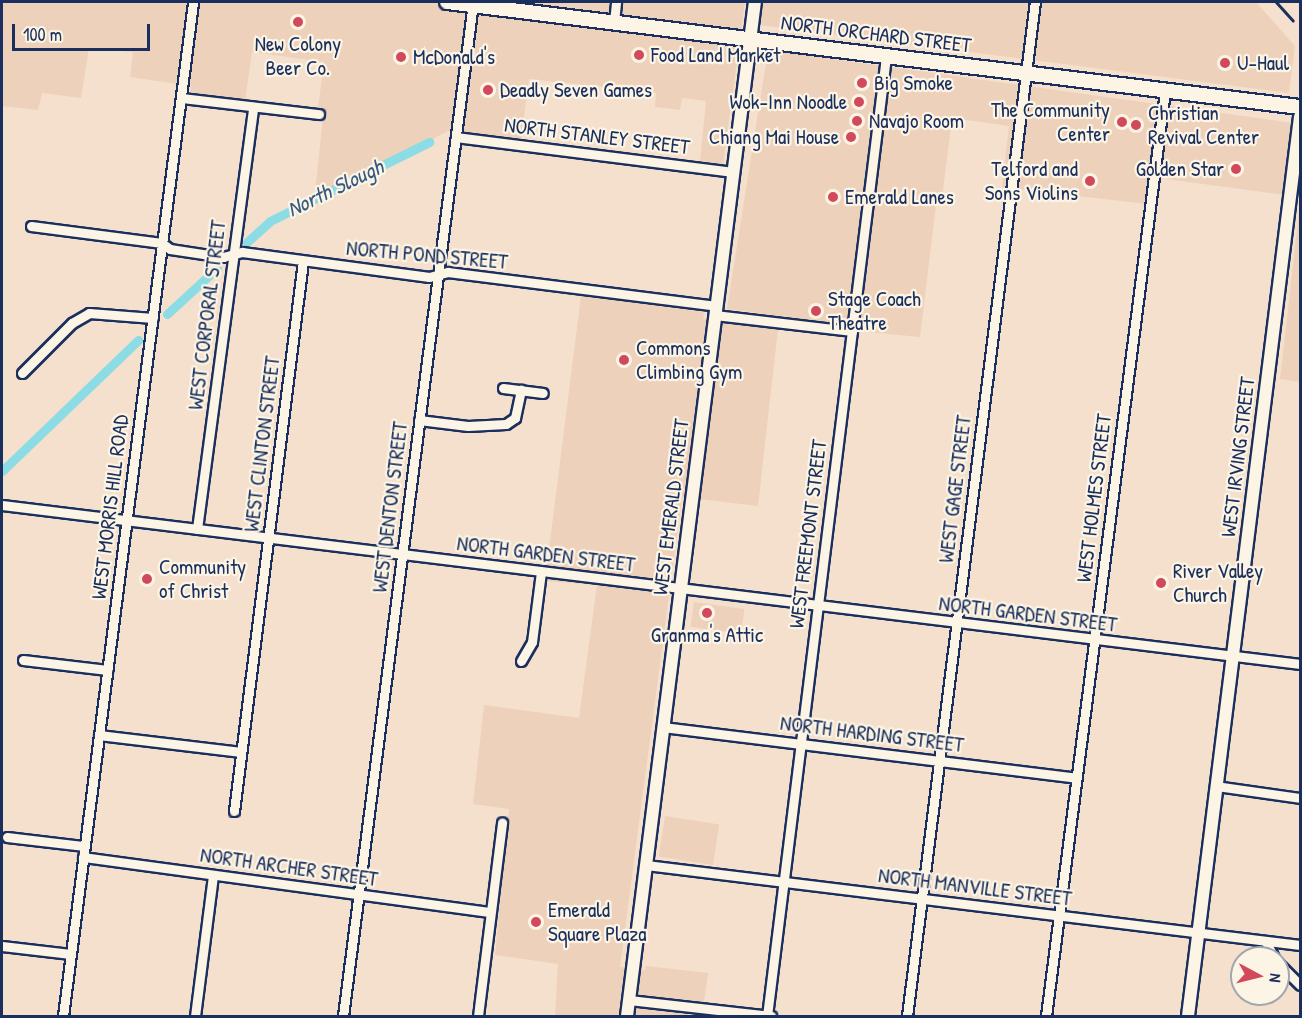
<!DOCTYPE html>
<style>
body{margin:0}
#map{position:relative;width:1302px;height:1018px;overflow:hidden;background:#f4e0cc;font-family:"Patrick Hand",sans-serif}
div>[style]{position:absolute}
.built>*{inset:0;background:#eed1bb;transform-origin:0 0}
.canal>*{height:9px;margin:-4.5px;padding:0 4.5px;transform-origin:4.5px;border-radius:4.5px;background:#8bdce4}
.roads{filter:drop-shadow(2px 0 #1b2f5e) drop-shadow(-2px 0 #1b2f5e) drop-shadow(0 2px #1b2f5e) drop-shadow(0 -2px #1b2f5e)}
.minor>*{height:9px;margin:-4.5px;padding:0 4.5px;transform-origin:4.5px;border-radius:4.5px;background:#fcf5e5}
.tertiary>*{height:12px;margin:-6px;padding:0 6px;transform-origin:6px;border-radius:6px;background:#fcf5e5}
.secondary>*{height:14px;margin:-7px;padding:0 7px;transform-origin:7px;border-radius:7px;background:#fcf5e5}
.rail>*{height:3px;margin:-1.5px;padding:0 1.5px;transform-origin:1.5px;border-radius:1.5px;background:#1b2f5e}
.dots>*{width:16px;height:16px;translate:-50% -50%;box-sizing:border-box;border:3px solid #fcf5e5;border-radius:50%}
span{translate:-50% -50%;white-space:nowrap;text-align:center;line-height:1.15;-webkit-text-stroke:4.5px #fcf5e5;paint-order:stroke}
.street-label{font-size:21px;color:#1b2f5e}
.poi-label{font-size:21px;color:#1b2f5e}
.left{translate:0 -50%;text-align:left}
.right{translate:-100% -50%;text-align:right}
.water-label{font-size:22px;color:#375a80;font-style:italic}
.frame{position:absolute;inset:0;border:3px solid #1b2f5e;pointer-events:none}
.north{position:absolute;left:1230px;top:946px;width:60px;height:60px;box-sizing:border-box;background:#fcf5e5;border:2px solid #a2a6af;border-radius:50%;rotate:97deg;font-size:16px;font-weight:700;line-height:24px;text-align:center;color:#1b2f5e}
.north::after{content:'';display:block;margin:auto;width:21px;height:27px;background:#d1495b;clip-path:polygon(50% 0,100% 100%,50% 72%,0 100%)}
.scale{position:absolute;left:12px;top:24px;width:138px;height:27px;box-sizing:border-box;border:3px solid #1b2f5e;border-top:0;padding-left:8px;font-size:18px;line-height:21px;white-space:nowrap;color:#1b2f5e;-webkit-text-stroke:4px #fcf5e5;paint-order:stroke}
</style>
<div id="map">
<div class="built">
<div style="clip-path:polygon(2px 2px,745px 2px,723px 165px,700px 161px,706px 101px,682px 98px,680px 110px,655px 107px,656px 93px,529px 79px,521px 139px,448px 131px,314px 201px,324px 109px,318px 108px,324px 62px,252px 52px,245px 101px,190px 92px,191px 86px,130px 77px,133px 52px,89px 48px,81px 98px,42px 93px,38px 110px,2px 106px)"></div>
<div style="clip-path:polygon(763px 2px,1256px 2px,1295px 46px,1289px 93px,760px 25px)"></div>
<div style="clip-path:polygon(768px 50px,1300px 124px,1300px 197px,1151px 177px,1147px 204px,1002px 187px,1009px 126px,952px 118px,941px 206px,936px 205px,920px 337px,858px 331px,857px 326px,727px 309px)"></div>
<div style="clip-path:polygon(1300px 203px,1300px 382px,1280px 379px)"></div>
<div style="clip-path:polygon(581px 296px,704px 312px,703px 319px,778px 329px,758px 506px,682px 497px,620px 967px,645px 970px,646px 966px,708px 973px,702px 1016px,555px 1016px,558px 964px,495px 955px,509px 809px,473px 804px,484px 705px,579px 718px,597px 585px,545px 581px)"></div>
<div style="left:694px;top:602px;width:51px;height:25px;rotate:8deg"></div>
<div style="left:665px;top:816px;width:55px;height:41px;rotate:9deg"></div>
</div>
<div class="canal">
<div style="left:247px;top:242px;width:31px;rotate:-42deg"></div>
<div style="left:270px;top:221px;width:178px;rotate:-26.4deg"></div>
<div style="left:167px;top:314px;width:68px;rotate:-42.6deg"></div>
<div style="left:2px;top:471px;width:189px;rotate:-43.9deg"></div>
</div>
<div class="roads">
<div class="minor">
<div style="left:614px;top:22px;width:20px;rotate:-84deg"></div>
<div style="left:182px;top:98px;width:138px;rotate:6.7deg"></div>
<div style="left:456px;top:137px;width:279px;rotate:7.2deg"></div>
<div style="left:31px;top:226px;width:132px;rotate:7.4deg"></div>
<div style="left:162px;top:243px;width:10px;rotate:37deg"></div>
<div style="left:170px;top:249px;width:54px;rotate:8.6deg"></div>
<div style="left:223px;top:257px;width:20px;rotate:-15deg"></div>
<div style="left:242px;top:252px;width:189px;rotate:7.6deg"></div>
<div style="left:429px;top:277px;width:20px;rotate:-15deg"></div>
<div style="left:448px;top:272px;width:270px;rotate:7.2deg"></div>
<div style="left:715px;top:315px;width:138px;rotate:6.7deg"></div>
<div style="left:22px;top:373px;width:71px;rotate:-45deg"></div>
<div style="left:72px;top:323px;width:20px;rotate:-30deg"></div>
<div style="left:89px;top:313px;width:64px;rotate:4.5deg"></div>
<div style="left:503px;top:388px;width:40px;rotate:7.1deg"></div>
<div style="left:419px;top:420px;width:49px;rotate:7deg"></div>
<div style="left:468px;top:426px;width:38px;rotate:-3deg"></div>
<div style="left:506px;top:424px;width:11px;rotate:-34deg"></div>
<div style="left:515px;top:418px;width:29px;rotate:-78deg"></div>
<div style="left:2px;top:505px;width:1308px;rotate:6.98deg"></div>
<div style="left:197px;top:529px;width:426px;rotate:-82.4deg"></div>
<div style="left:23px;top:660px;width:85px;rotate:6.8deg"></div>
<div style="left:521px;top:661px;width:22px;rotate:-60deg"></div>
<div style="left:532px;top:642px;width:71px;rotate:-82.7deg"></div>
<div style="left:663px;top:727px;width:416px;rotate:7deg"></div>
<div style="left:99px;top:735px;width:143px;rotate:6.8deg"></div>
<div style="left:1216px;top:786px;width:85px;rotate:8.1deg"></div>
<div style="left:234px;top:811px;width:554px;rotate:-82.85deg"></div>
<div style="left:7px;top:837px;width:78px;rotate:6.7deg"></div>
<div style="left:83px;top:857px;width:411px;rotate:7.7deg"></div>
<div style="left:646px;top:865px;width:659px;rotate:6.97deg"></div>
<div style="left:1266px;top:942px;width:18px;rotate:63deg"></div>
<div style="left:2px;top:946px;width:69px;rotate:6.6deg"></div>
<div style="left:1278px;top:963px;width:31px;rotate:45deg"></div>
<div style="left:629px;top:1000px;width:143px;rotate:6.4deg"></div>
<div style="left:63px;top:1016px;width:1022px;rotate:-82.69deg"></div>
<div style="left:195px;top:1016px;width:142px;rotate:-82.7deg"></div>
<div style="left:343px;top:1016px;width:1022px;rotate:-82.69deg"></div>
<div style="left:478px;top:1016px;width:195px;rotate:-82.9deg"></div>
<div style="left:767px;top:1016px;width:967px;rotate:-82.93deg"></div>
<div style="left:907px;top:1016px;width:1022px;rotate:-82.81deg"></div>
<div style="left:1046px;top:1016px;width:933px;rotate:-82.67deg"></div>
</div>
<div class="tertiary">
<div style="left:627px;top:1016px;width:1022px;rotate:-82.81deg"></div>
<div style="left:1188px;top:1016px;width:906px;rotate:-82.9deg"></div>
</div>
<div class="secondary">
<div style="left:447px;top:2px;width:859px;rotate:7.02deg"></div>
</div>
</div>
<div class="rail">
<div style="left:1276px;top:2px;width:25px;rotate:48deg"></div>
</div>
<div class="dots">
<div style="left:298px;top:22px;background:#d1495b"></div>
<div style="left:639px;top:55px;background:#d1495b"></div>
<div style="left:401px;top:57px;background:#d1495b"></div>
<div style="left:1225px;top:63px;background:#d1495b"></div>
<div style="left:862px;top:83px;background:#d1495b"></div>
<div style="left:488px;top:90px;background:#d1495b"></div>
<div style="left:859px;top:102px;background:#d1495b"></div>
<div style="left:857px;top:121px;background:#d1495b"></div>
<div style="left:1122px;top:122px;background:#d1495b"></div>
<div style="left:1136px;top:125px;background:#d1495b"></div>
<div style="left:851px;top:137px;background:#d1495b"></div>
<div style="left:1236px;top:169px;background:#d1495b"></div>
<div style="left:1090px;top:181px;background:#d1495b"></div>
<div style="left:833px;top:197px;background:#d1495b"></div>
<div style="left:816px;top:311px;background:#d1495b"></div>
<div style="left:624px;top:360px;background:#d1495b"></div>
<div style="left:147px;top:579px;background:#d1495b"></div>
<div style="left:1161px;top:583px;background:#d1495b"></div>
<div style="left:707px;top:613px;background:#d1495b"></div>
<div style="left:536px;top:922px;background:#d1495b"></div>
</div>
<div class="street-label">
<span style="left:876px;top:34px;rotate:7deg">NORTH ORCHARD STREET</span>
<span style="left:597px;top:136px;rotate:7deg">NORTH STANLEY STREET</span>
<span style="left:427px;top:255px;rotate:5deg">NORTH POND STREET</span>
<span style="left:207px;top:315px;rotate:-83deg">WEST CORPORAL STREET</span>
<span style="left:262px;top:444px;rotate:-83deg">WEST CLINTON STREET</span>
<span style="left:1238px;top:457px;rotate:-83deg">WEST IRVING STREET</span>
<span style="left:955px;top:489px;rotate:-83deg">WEST GAGE STREET</span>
<span style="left:1094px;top:498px;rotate:-83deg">WEST HOLMES STREET</span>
<span style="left:110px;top:507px;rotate:-83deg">WEST MORRIS HILL ROAD</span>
<span style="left:390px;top:507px;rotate:-83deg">WEST DENTON STREET</span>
<span style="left:671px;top:507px;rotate:-83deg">WEST EMERALD STREET</span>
<span style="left:808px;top:534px;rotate:-83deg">WEST FREEMONT STREET</span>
<span style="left:546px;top:554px;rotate:7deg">NORTH GARDEN STREET</span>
<span style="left:1028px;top:614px;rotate:7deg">NORTH GARDEN STREET</span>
<span style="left:872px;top:734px;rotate:7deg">NORTH HARDING STREET</span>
<span style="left:289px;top:867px;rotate:8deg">NORTH ARCHER STREET</span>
<span style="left:975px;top:887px;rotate:7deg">NORTH MANVILLE STREET</span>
</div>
<div class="poi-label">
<span style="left:298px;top:56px">New Colony<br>Beer Co.</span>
<span class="left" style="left:651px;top:55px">Food Land Market</span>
<span class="left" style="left:413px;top:57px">McDonald's</span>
<span class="left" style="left:1237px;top:63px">U-Haul</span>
<span class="left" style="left:874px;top:83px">Big Smoke</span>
<span class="left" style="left:500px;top:90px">Deadly Seven Games</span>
<span class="right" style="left:847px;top:102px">Wok-Inn Noodle</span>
<span class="right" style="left:1110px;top:122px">The Community<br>Center</span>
<span class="left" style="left:1148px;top:125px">Christian<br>Revival Center</span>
<span class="left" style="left:869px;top:121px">Navajo Room</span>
<span class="right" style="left:839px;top:137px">Chiang Mai House</span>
<span class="right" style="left:1078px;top:181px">Telford and<br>Sons Violins</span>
<span class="right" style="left:1224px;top:169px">Golden Star</span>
<span class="left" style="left:845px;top:197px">Emerald Lanes</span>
<span class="left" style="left:828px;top:311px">Stage Coach<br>Theatre</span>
<span class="left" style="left:636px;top:360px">Commons<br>Climbing Gym</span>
<span class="left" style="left:159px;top:579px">Community<br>of Christ</span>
<span class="left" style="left:1173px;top:583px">River Valley<br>Church</span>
<span style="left:707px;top:635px">Granma's Attic</span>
<span class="left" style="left:548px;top:922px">Emerald<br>Square Plaza</span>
</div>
<div class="water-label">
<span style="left:335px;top:188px;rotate:-26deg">North Slough</span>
</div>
<div class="frame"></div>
<div class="north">N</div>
<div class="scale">100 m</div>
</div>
